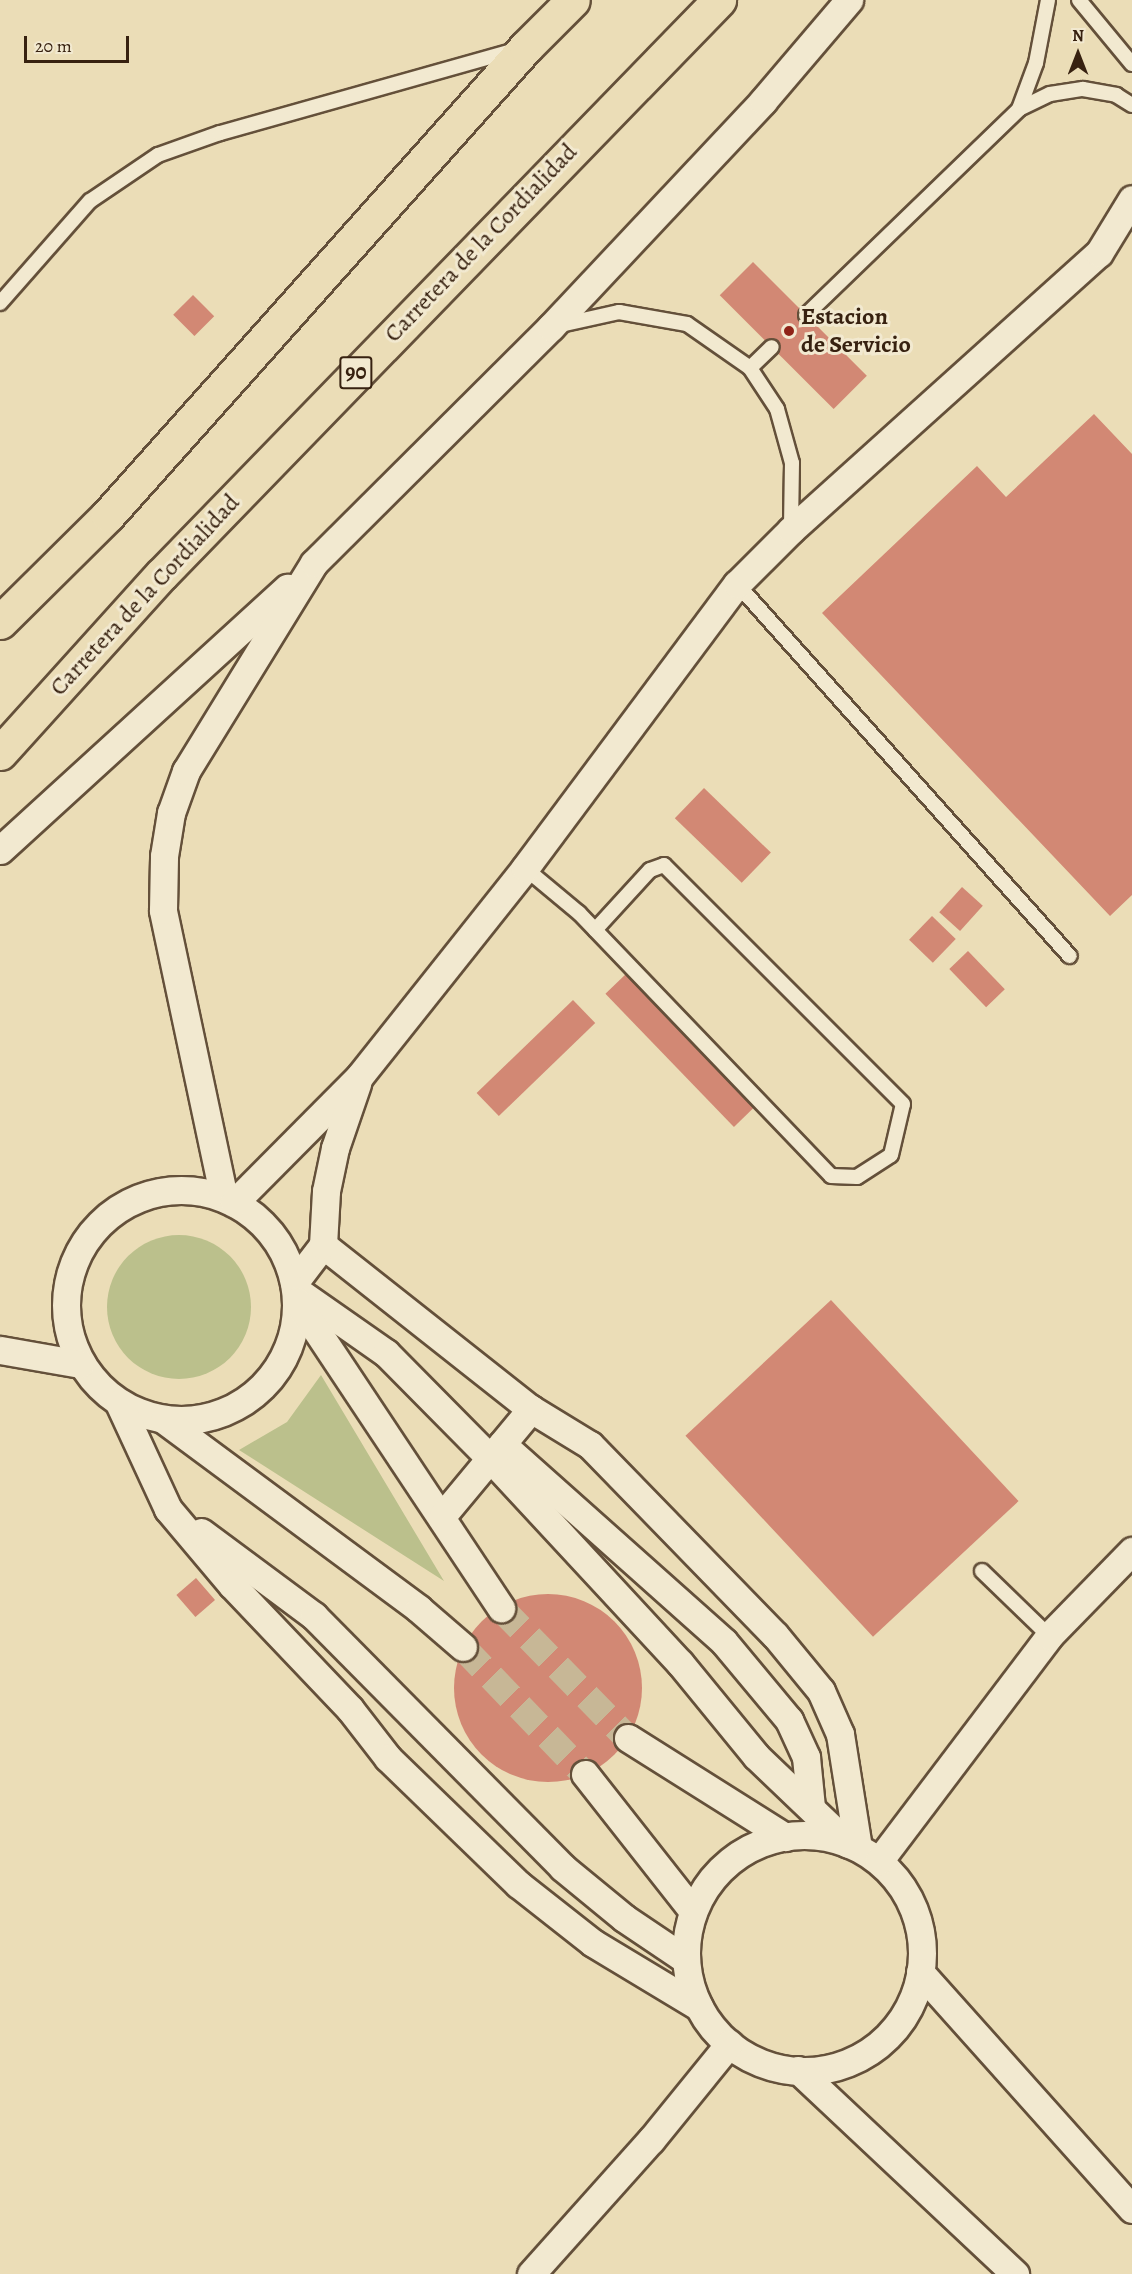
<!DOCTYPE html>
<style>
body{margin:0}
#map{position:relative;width:1132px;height:2274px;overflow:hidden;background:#ebddb7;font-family:Alegreya,serif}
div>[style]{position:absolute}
.green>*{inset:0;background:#bbc08c}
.round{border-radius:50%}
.building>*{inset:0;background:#d28874;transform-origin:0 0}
.street-tunnel>*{height:27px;margin-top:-13.5px;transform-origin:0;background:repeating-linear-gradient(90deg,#c7b796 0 27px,transparent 0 41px)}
.roads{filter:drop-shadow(2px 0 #64503a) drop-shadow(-2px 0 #64503a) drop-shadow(0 2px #64503a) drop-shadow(0 -2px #64503a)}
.lane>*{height:14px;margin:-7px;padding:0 7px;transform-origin:7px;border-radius:7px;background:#f2e9d0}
.street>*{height:27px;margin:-13.5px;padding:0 13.5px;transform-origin:13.5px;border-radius:13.5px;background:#f2e9d0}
.street>.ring{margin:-13.5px;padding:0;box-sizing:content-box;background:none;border:27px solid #f2e9d0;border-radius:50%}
.highway>*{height:33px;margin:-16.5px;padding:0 16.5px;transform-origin:16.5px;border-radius:16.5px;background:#ebddb7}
.dots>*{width:16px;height:16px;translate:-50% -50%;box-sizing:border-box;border:3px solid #f2e9d0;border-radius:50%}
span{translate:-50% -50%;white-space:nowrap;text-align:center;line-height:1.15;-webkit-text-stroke:6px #f2e9d0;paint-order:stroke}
.shield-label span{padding:2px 4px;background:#f2e9d0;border:2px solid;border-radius:4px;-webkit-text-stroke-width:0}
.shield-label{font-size:22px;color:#372110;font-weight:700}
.street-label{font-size:24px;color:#372110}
.poi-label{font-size:24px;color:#372110;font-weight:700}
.left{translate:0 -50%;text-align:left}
.north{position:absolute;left:1048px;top:24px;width:60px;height:60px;-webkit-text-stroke:4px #f2e9d0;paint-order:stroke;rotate:0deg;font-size:16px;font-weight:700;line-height:24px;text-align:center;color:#372110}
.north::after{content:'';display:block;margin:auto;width:21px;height:27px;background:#372110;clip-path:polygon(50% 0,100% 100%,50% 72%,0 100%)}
.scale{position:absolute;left:24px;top:36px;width:105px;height:27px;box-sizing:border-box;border:3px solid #372110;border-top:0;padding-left:8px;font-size:18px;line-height:21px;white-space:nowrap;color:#372110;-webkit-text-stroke:4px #f2e9d0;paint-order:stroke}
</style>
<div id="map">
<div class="green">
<div class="round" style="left:107px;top:1235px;width:144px;height:144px"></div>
<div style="clip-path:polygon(321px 1375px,444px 1581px,239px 1450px,287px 1422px)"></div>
</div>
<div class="building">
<div style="left:753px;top:262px;width:161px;height:47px;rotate:45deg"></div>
<div style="left:193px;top:295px;width:30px;height:28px;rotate:45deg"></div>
<div style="clip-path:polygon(1094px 414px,1132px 454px,1132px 895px,1110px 916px,822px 613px,977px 466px,1006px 497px)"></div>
<div style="left:704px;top:788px;width:93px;height:42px;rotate:44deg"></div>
<div style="left:962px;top:887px;width:28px;height:34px;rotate:42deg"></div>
<div style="left:932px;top:916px;width:33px;height:33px;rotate:44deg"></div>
<div style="left:968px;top:951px;width:53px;height:26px;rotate:46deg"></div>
<div style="left:627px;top:973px;width:185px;height:30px;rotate:46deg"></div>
<div style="left:573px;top:1000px;width:32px;height:134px;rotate:46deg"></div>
<div style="left:831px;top:1300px;width:275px;height:199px;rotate:47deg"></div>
<div style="left:196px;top:1578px;width:29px;height:26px;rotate:49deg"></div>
<div class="round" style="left:454px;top:1594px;width:188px;height:188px"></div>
</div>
<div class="street-tunnel">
<div style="left:501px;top:1608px;width:182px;rotate:45.7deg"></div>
<div style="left:463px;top:1647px;width:176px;rotate:46.2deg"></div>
</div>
<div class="roads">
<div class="lane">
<div style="left:1079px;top:0;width:83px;rotate:50.4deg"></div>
<div style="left:1019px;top:109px;width:49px;rotate:-69.7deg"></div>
<div style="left:1036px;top:63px;width:64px;rotate:-79.2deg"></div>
<div style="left:0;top:303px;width:136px;rotate:-48.6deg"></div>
<div style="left:90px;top:201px;width:82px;rotate:-34.1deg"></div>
<div style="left:158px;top:155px;width:66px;rotate:-19.5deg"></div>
<div style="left:220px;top:133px;width:303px;rotate:-15.7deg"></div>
<div style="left:806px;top:315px;width:296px;rotate:-44deg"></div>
<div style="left:1019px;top:109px;width:34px;rotate:-26deg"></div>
<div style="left:1050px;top:94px;width:33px;rotate:-9deg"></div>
<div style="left:1083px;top:89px;width:34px;rotate:10deg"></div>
<div style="left:1116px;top:95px;width:19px;rotate:32deg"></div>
<div style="left:556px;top:326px;width:65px;rotate:-12.5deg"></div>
<div style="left:619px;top:312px;width:69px;rotate:10deg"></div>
<div style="left:687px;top:324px;width:77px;rotate:34.9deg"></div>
<div style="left:750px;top:368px;width:49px;rotate:56.6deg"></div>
<div style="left:777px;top:409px;width:56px;rotate:74.5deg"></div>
<div style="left:792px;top:463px;width:65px;rotate:90.9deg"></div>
<div style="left:750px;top:368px;width:30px;rotate:-44deg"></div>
<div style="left:737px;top:584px;width:499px;rotate:48.2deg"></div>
<div style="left:525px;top:868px;width:70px;rotate:39.8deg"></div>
<div style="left:579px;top:913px;width:364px;rotate:46.2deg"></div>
<div style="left:831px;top:1176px;width:26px;rotate:2deg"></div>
<div style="left:857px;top:1177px;width:40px;rotate:-32.9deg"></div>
<div style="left:891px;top:1155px;width:52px;rotate:-76.8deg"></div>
<div style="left:903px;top:1104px;width:338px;rotate:-135deg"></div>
<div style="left:664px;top:865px;width:15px;rotate:160deg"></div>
<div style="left:650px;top:870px;width:81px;rotate:132.5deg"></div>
<div style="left:982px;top:1571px;width:93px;rotate:44.1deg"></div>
</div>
<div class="street">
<div style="left:0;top:850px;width:389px;rotate:-42.4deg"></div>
<div class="ring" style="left:66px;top:1190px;width:203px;height:203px"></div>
<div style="left:224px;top:1198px;width:294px;rotate:-102deg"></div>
<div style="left:163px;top:910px;width:54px;rotate:-88.9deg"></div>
<div style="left:164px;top:856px;width:44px;rotate:-80.8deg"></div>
<div style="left:171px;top:813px;width:45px;rotate:-70.3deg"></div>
<div style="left:186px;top:771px;width:244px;rotate:-58.4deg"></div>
<div style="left:314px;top:563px;width:334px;rotate:-44.9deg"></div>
<div style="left:551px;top:327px;width:310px;rotate:-46.8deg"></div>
<div style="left:763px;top:101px;width:133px;rotate:-49.6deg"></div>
<div style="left:234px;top:1203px;width:177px;rotate:-45.2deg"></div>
<div style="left:359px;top:1077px;width:267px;rotate:-51.5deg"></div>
<div style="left:525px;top:868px;width:354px;rotate:-53.3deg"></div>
<div style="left:737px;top:584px;width:76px;rotate:-45deg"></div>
<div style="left:791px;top:530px;width:414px;rotate:-42deg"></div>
<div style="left:1099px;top:253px;width:63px;rotate:-58.6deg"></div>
<div style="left:323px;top:1245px;width:265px;rotate:38.3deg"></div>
<div style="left:531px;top:1409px;width:69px;rotate:31.4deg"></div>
<div style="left:590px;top:1445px;width:265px;rotate:45.8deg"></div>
<div style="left:775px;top:1635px;width:72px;rotate:50.6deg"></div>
<div style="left:821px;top:1691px;width:47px;rotate:66.2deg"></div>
<div style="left:840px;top:1734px;width:115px;rotate:81deg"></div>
<div style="left:294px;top:1283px;width:48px;rotate:-52.7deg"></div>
<div style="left:323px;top:1245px;width:54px;rotate:-86.8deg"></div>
<div style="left:326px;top:1191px;width:44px;rotate:-78.2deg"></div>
<div style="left:335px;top:1148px;width:68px;rotate:-71deg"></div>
<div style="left:296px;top:1290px;width:110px;rotate:35deg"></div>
<div style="left:386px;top:1353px;width:148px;rotate:45.3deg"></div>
<div style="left:490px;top:1458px;width:280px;rotate:47.2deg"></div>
<div style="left:680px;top:1663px;width:120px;rotate:50.7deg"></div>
<div style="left:756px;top:1756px;width:127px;rotate:43.7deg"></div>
<div style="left:297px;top:1301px;width:369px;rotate:56.4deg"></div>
<div style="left:0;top:1350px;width:81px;rotate:9.9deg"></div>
<div style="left:119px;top:1403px;width:117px;rotate:65.2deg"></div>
<div style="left:168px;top:1509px;width:99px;rotate:49.9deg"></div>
<div style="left:232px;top:1585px;width:171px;rotate:46.4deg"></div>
<div style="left:350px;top:1709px;width:62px;rotate:52.2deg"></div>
<div style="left:388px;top:1758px;width:181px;rotate:44.1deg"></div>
<div style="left:518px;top:1884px;width:95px;rotate:38.2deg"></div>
<div style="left:593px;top:1943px;width:124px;rotate:31.1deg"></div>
<div style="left:164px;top:1420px;width:317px;rotate:36.5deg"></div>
<div style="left:419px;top:1609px;width:58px;rotate:40.8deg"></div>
<div style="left:502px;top:1444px;width:297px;rotate:41.7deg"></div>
<div style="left:724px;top:1642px;width:102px;rotate:50.2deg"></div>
<div style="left:789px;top:1720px;width:41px;rotate:65.3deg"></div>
<div style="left:806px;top:1757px;width:50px;rotate:84.3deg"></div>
<div style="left:443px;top:1515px;width:138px;rotate:-50.3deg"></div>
<div style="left:201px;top:1532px;width:141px;rotate:36.6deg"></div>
<div style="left:314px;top:1616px;width:353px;rotate:45.3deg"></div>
<div style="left:562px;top:1867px;width:80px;rotate:39.4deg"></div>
<div style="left:624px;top:1918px;width:73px;rotate:33.9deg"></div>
<div style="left:628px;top:1738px;width:186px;rotate:32.2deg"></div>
<div style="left:585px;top:1774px;width:174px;rotate:51.8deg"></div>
<div class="ring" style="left:686px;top:1835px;width:209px;height:209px"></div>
<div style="left:879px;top:1861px;width:282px;rotate:-52.9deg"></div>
<div style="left:1049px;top:1636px;width:119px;rotate:-45.7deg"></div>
<div style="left:920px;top:1972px;width:318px;rotate:48.2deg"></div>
<div style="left:798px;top:2070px;width:298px;rotate:43.2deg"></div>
<div style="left:531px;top:2274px;width:180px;rotate:-48.2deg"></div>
<div style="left:651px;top:2140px;width:124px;rotate:-50.9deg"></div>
</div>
<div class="highway">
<div style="left:0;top:622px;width:152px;rotate:-44.7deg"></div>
<div style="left:108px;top:515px;width:627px;rotate:-48.23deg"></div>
<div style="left:526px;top:47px;width:66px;rotate:-45deg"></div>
<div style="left:0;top:753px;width:241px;rotate:-47.9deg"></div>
<div style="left:162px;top:574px;width:800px;rotate:-45.86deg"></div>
</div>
</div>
<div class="dots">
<div style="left:789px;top:331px;background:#8f2418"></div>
</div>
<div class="shield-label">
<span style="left:356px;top:373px">90</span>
</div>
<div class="street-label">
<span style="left:481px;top:243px;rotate:-46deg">Carretera de la Cordialidad</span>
<span style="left:145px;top:595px;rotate:-47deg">Carretera de la Cordialidad</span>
</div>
<div class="poi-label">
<span class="left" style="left:801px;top:331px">Estacion<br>de Servicio</span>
</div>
<div class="north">N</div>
<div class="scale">20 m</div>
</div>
